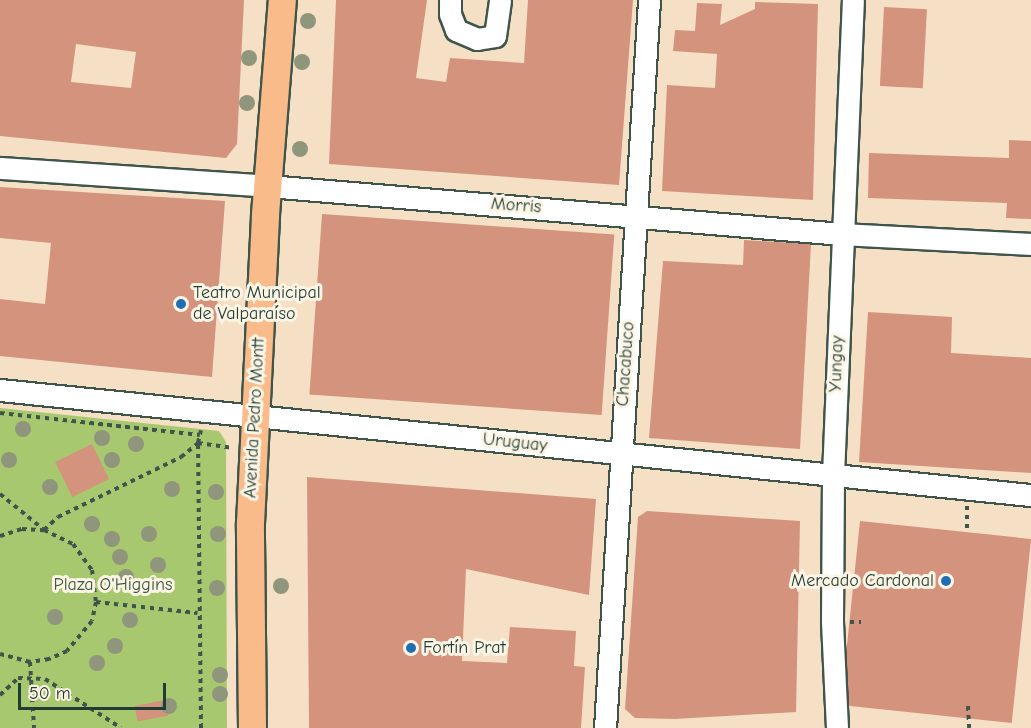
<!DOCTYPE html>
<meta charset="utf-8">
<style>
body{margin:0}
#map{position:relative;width:1031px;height:728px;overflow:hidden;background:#f6e0c5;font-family:"Comic Neue",sans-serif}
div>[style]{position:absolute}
.green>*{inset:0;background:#a8c870}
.building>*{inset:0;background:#d4937c;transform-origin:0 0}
.path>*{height:4px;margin-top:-2px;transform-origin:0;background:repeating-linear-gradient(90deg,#3f554a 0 4.5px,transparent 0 9px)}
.roads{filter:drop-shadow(2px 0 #3f554a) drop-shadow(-2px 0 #3f554a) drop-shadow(0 2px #3f554a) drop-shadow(0 -2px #3f554a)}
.minor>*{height:21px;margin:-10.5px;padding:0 10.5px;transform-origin:10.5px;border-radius:10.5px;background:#fff}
.major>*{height:27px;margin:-13.5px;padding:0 13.5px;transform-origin:13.5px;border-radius:13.5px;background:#fabb8b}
.trees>*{width:16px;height:16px;margin:-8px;border-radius:50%;background:#8f967c}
.dots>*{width:16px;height:16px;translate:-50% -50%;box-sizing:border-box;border:3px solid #fcf5e5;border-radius:50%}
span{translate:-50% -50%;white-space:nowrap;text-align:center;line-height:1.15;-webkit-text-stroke:6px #fcf5e5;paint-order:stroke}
.street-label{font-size:18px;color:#1f3d34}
.poi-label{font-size:18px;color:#1f3d34}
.left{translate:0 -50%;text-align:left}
.right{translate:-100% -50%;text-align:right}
.park-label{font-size:18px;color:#3a5940}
.scale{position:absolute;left:18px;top:683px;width:148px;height:27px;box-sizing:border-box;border:3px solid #1f3d34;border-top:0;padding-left:8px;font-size:18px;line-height:21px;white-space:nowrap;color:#1f3d34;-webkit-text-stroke:4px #fcf5e5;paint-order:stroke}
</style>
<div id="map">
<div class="green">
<div style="clip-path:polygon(0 408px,219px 431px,226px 442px,227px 728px,0 728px)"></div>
</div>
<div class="building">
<div style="clip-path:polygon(evenodd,0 0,244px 0,237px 144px,226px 158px,0 136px,0 0,76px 44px,136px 52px,131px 88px,71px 82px,76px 44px)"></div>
<div style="clip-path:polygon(336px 0,427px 0,416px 78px,446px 82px,450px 58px,524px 63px,528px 0,633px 0,619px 185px,329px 164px)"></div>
<div style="clip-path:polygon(755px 2px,818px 4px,813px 200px,662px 191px,667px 85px,715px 88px,717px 54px,673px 51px,675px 30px,695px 31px,697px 3px,722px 4px,720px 25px,755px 9px)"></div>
<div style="left:884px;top:7px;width:43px;height:79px;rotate:3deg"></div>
<div style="clip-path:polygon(1009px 140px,1031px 141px,1031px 219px,1006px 218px,1007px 203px,868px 198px,869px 153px,1009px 158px)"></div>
<div style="clip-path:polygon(0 187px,225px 201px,212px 377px,0 356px,0 299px,45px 304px,51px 243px,0 238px)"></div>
<div style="left:322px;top:214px;width:293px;height:181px;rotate:4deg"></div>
<div style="clip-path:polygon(744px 240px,811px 244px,800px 449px,649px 438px,663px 261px,743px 265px)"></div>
<div style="clip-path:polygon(868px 312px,952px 317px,951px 353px,1031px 358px,1031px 473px,859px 462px)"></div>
<div style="left:92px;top:444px;width:39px;height:41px;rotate:64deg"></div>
<div style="clip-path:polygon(307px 477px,596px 499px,589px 595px,466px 569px,462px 661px,507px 663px,510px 627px,576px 631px,574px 666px,585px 667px,581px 728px,309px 728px)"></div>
<div style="clip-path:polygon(647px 511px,800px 521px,796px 712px,675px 719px,635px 718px,625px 709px,638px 517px)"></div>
<div style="left:860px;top:521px;width:172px;height:185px;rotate:6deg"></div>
<div style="left:165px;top:700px;width:16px;height:31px;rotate:79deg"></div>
</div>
<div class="path">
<div style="left:0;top:413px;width:201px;rotate:6.3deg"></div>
<div style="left:0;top:494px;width:55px;rotate:39.1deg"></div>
<div style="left:967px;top:506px;width:26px;rotate:90deg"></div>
<div style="left:44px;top:530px;width:19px;rotate:-43deg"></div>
<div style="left:58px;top:517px;width:137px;rotate:-26deg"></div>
<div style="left:181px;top:457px;width:22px;rotate:-39deg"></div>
<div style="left:198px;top:443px;width:13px;rotate:-77deg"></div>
<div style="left:0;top:536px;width:23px;rotate:-18deg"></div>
<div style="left:22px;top:529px;width:22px;rotate:3deg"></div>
<div style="left:44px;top:530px;width:32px;rotate:26deg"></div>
<div style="left:73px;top:544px;width:32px;rotate:54deg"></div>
<div style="left:92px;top:570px;width:32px;rotate:83deg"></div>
<div style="left:96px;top:602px;width:19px;rotate:102deg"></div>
<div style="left:92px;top:621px;width:39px;rotate:130deg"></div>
<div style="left:67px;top:651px;width:20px;rotate:156deg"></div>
<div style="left:49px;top:659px;width:19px;rotate:171deg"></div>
<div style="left:30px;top:662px;width:31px;rotate:-165deg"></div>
<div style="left:96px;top:602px;width:102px;rotate:6.2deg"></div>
<div style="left:850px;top:622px;width:11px"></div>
<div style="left:30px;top:662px;width:66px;rotate:86.5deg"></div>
<div style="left:0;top:695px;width:25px;rotate:-43deg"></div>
<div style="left:18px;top:678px;width:27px;rotate:2deg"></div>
<div style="left:45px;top:679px;width:90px;rotate:32.8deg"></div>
<div style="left:968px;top:706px;width:22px;rotate:87deg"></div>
<div style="left:201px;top:728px;width:285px;rotate:-90.6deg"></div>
<div style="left:198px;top:443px;width:34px;rotate:8deg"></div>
</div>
<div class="roads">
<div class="minor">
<div style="left:450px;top:0;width:14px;rotate:90deg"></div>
<div style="left:450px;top:14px;width:17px;rotate:69deg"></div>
<div style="left:456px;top:30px;width:23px;rotate:23deg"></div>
<div style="left:477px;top:39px;width:18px;rotate:-9deg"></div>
<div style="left:495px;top:36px;width:36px;rotate:-82deg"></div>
<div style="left:0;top:168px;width:269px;rotate:3.8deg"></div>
<div style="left:268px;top:186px;width:576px;rotate:4.78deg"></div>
<div style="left:842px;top:234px;width:189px;rotate:3deg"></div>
<div style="left:0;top:390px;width:1036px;rotate:5.82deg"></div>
<div style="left:605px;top:728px;width:729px;rotate:-86.54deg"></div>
<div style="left:837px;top:728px;width:108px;rotate:-92.7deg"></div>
<div style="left:832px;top:620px;width:145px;rotate:-89.6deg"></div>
<div style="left:833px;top:475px;width:475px;rotate:-87.6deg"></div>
</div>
<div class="major">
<div style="left:252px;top:728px;width:205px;rotate:-90.6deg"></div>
<div style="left:250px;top:523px;width:309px;rotate:-87.2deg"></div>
<div style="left:265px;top:214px;width:215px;rotate:-85.5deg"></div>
</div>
</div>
<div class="trees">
<div style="left:308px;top:21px"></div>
<div style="left:249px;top:58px"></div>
<div style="left:302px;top:62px"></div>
<div style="left:247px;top:103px"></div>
<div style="left:300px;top:149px"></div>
<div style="left:23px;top:429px"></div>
<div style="left:102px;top:438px"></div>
<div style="left:136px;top:444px"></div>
<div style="left:9px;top:460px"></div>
<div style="left:112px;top:460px"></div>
<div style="left:50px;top:487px"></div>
<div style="left:172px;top:489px"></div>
<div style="left:216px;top:492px"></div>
<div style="left:92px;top:524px"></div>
<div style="left:149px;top:534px"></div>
<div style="left:218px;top:534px"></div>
<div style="left:112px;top:539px"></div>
<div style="left:120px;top:557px"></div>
<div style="left:158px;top:565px"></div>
<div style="left:126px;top:577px"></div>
<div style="left:281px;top:586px"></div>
<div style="left:217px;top:588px"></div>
<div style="left:55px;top:617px"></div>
<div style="left:130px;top:620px"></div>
<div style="left:115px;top:646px"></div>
<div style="left:97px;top:663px"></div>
<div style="left:220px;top:675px"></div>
<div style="left:220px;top:694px"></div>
<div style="left:169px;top:706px"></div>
</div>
<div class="dots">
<div style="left:181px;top:304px;background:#1f6fb2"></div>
<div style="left:946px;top:581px;background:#1f6fb2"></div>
<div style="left:411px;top:648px;background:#1f6fb2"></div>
</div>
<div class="street-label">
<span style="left:516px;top:206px;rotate:4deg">Morris</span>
<span style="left:626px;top:364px;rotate:-86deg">Chacabuco</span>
<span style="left:837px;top:364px;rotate:-88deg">Yungay</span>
<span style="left:255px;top:418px;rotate:-87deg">Avenida Pedro Montt</span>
<span style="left:515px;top:443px;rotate:6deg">Uruguay</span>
</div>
<div class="poi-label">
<span class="left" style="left:193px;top:304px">Teatro Municipal<br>de Valparaíso</span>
<span class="right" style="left:934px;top:581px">Mercado Cardonal</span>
<span class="left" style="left:423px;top:648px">Fortín Prat</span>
</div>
<div class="park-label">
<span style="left:113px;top:585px">Plaza O'Higgins</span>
</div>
<div class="scale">50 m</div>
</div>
